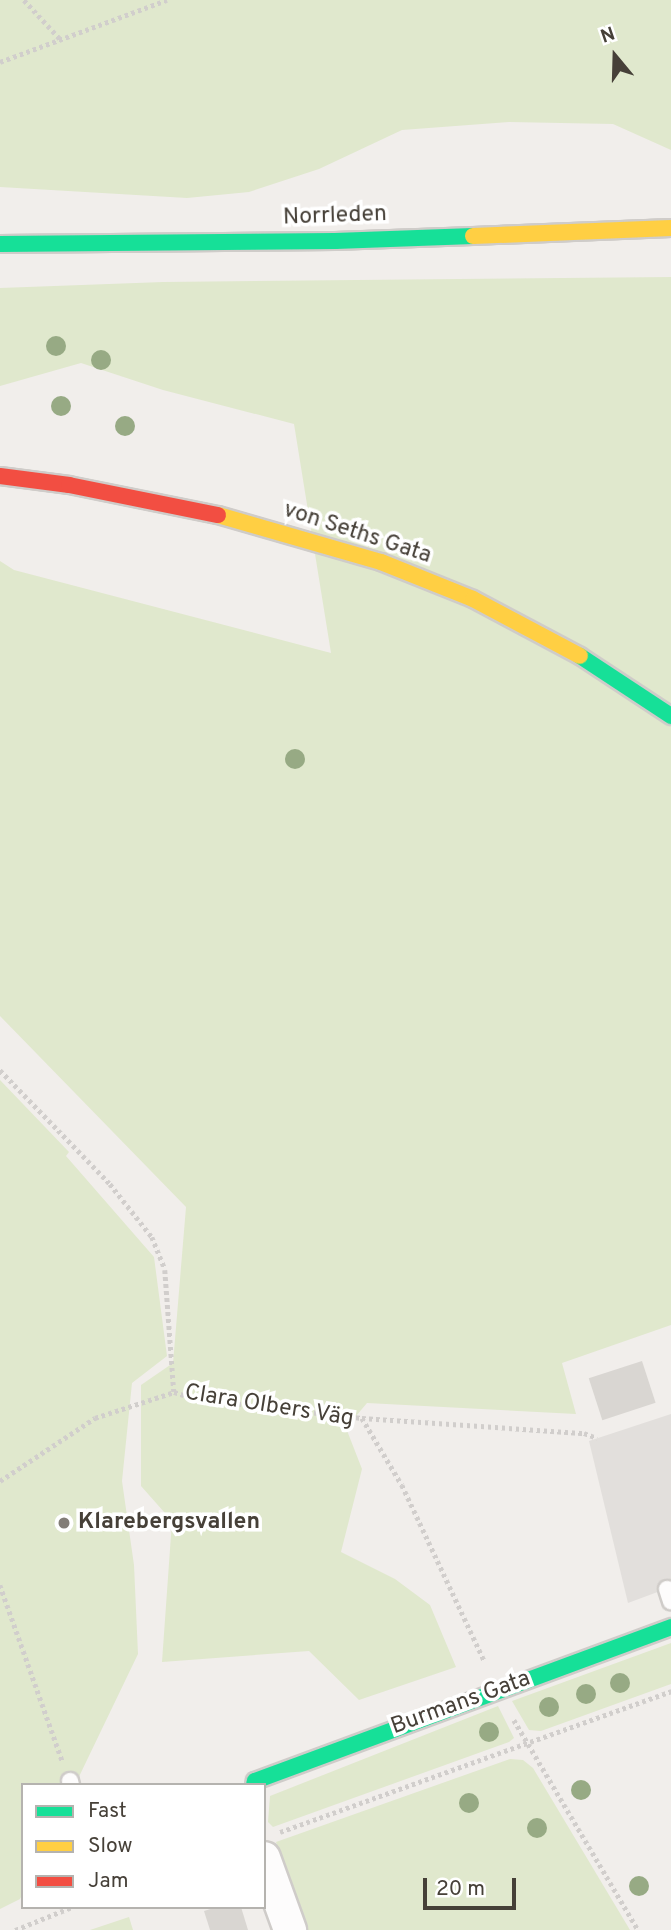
<!DOCTYPE html>
<meta charset="utf-8">
<style>
body{margin:0}
#map{position:relative;width:671px;height:1930px;overflow:hidden;background:#f1eeeb;font-family:Overpass,sans-serif}
div>[style]{position:absolute}
.green>*{inset:0;background:#e0e8cd}
.parking>*{inset:0;background:#e2dfdc}
.building>*{inset:0;background:#d9d6d2;transform-origin:0 0}
.path>*{height:4.5px;margin-top:-2.25px;transform-origin:0;background:repeating-linear-gradient(90deg,#d1cecc 0 3.5px,transparent 0 7px)}
.roads{filter:drop-shadow(2px 0 #cfccc9) drop-shadow(-2px 0 #cfccc9) drop-shadow(0 2px #cfccc9) drop-shadow(0 -2px #cfccc9)}
.lane>*{height:16px;margin:-8px;padding:0 8px;transform-origin:8px;border-radius:8px;background:#fdfcfc}
.street>*{height:32px;margin:-16px;padding:0 16px;transform-origin:16px;border-radius:16px;background:#fdfcfc}
.fast>*{height:16px;margin:-8px;padding:0 8px;transform-origin:8px;border-radius:8px;background:#16e098}
.slow>*{height:16px;margin:-8px;padding:0 8px;transform-origin:8px;border-radius:8px;background:#ffcf43}
.jam>*{height:16px;margin:-8px;padding:0 8px;transform-origin:8px;border-radius:8px;background:#f24e42}
.trees>*{width:20px;height:20px;margin:-10px;border-radius:50%;background:#97aa84}
.dots>*{width:19px;height:19px;translate:-50% -50%;box-sizing:border-box;border:4px solid #fff;border-radius:50%}
span{translate:-50% -50%;white-space:nowrap;text-align:center;line-height:1.15;-webkit-text-stroke:7px #fff;paint-order:stroke}
.street-label{font-size:23px;color:#464038}
.poi-label{font-size:23px;color:#464038;font-weight:700}
.left{translate:0 -50%;text-align:left}
.legend{position:absolute;left:21px;top:1783px;width:245px;height:126px;box-sizing:border-box;background:#fff;border:2px solid #b5b3af;margin:0;padding:9px 12px;list-style:none;font-size:21px;color:#464038}
.legend li{display:flex;align-items:center;gap:14px;height:35px}
.legend b{width:35px;border:2px solid #b5b3af}
.north{position:absolute;left:580px;top:21px;width:70px;height:70px;-webkit-text-stroke:5px #fff;paint-order:stroke;rotate:341deg;font-size:19px;font-weight:700;line-height:28px;text-align:center;color:#464038}
.north::after{content:'';display:block;margin:auto;width:24px;height:32px;background:#464038;clip-path:polygon(50% 0,100% 100%,50% 72%,0 100%)}
.scale{position:absolute;left:423px;top:1878px;width:93px;height:32px;box-sizing:border-box;border:4px solid #464038;border-top:0;padding-left:9px;font-size:21px;line-height:24px;white-space:nowrap;color:#464038;-webkit-text-stroke:5px #fff;paint-order:stroke}
</style>
<div id="map">
<div class="green">
<div style="clip-path:polygon(0 0,671px 0,671px 150px,613px 124px,509px 122px,402px 130px,319px 169px,249px 192px,187px 198px,0 187px)"></div>
<div style="clip-path:polygon(671px 277px,671px 1325px,562px 1363px,576px 1414px,367px 1403px,346px 1428px,362px 1469px,341px 1552px,395px 1579px,430px 1605px,456px 1667px,359px 1700px,309px 1651px,162px 1662px,172px 1521px,141px 1486px,141px 1385px,173px 1363px,186px 1207px,0 1016px,0 561px,14px 570px,331px 653px,294px 424px,163px 390px,81px 363px,0 386px,0 288px,163px 282px)"></div>
<div style="clip-path:polygon(0 1080px,69px 1152px,66px 1156px,154px 1257px,167px 1356px,132px 1383px,122px 1481px,134px 1565px,138px 1654px,75px 1785px,23px 1785px,23px 1893px,20px 1899px,0 1909px)"></div>
<div style="clip-path:polygon(671px 1643px,671px 1684px,541px 1731px,529px 1730px,512px 1701px)"></div>
<div style="clip-path:polygon(498px 1706px,514px 1738px,509px 1742px,273px 1827px,268px 1822px,270px 1796px)"></div>
<div style="clip-path:polygon(510px 1759px,523px 1760px,533px 1768px,630px 1930px,304px 1930px,276px 1842px)"></div>
<div style="clip-path:polygon(129px 1917px,133px 1930px,90px 1930px)"></div>
</div>
<div class="parking">
<div style="clip-path:polygon(671px 1414px,671px 1587px,628px 1603px,589px 1441px)"></div>
</div>
<div class="building">
<div style="left:642px;top:1361px;width:44px;height:56px;rotate:72deg"></div>
<div style="clip-path:polygon(217px 1907px,241px 1907px,248px 1930px,210px 1930px,204px 1911px)"></div>
</div>
<div class="path">
<div style="left:24px;top:0;width:54px;rotate:47.2deg"></div>
<div style="left:0;top:62px;width:178px;rotate:-20.4deg"></div>
<div style="left:0;top:1070px;width:158px;rotate:46deg"></div>
<div style="left:110px;top:1184px;width:68px;rotate:51.6deg"></div>
<div style="left:152px;top:1237px;width:35px;rotate:68deg"></div>
<div style="left:165px;top:1270px;width:122px;rotate:85.8deg"></div>
<div style="left:174px;top:1392px;width:23px;rotate:18deg"></div>
<div style="left:196px;top:1399px;width:167px;rotate:6.5deg"></div>
<div style="left:362px;top:1418px;width:78px;rotate:59.2deg"></div>
<div style="left:402px;top:1485px;width:195px;rotate:64.9deg"></div>
<div style="left:362px;top:1418px;width:223px;rotate:3.9deg"></div>
<div style="left:584px;top:1433px;width:14px;rotate:21deg"></div>
<div style="left:0;top:1481px;width:114px;rotate:-33.6deg"></div>
<div style="left:95px;top:1418px;width:83px;rotate:-18.2deg"></div>
<div style="left:0;top:1585px;width:186px;rotate:70.5deg"></div>
<div style="left:514px;top:1720px;width:244px;rotate:59.4deg"></div>
<div style="left:280px;top:1832px;width:416px;rotate:-19.8deg"></div>
<div style="left:15px;top:1930px;width:61px;rotate:-22deg"></div>
</div>
<div class="roads">
<div class="lane">
<div style="left:667px;top:1589px;width:13px;rotate:72deg"></div>
<div style="left:70px;top:1781px;width:4px;rotate:76deg"></div>
</div>
<div class="street">
<div style="left:264px;top:1858px;width:77px;rotate:70.1deg"></div>
</div>
<div class="fast">
<div style="left:0;top:244px;width:335px;rotate:-0.5deg"></div>
<div style="left:335px;top:241px;width:138px;rotate:-2.1deg"></div>
<div style="left:580px;top:656px;width:109px;rotate:33.4deg"></div>
<div style="left:254px;top:1785px;width:4px;rotate:-76deg"></div>
<div style="left:255px;top:1781px;width:444px;rotate:-20.3deg"></div>
</div>
<div class="slow">
<div style="left:473px;top:236px;width:198px;rotate:-2.3deg"></div>
<div style="left:218px;top:515px;width:170px;rotate:16.1deg"></div>
<div style="left:381px;top:562px;width:99px;rotate:21.9deg"></div>
<div style="left:473px;top:599px;width:121px;rotate:28deg"></div>
</div>
<div class="jam">
<div style="left:0;top:476px;width:70px;rotate:7.4deg"></div>
<div style="left:69px;top:485px;width:152px;rotate:11.4deg"></div>
</div>
</div>
<div class="trees">
<div style="left:56px;top:346px"></div>
<div style="left:101px;top:360px"></div>
<div style="left:61px;top:406px"></div>
<div style="left:125px;top:426px"></div>
<div style="left:295px;top:759px"></div>
<div style="left:620px;top:1683px"></div>
<div style="left:586px;top:1694px"></div>
<div style="left:549px;top:1707px"></div>
<div style="left:489px;top:1732px"></div>
<div style="left:581px;top:1790px"></div>
<div style="left:469px;top:1803px"></div>
<div style="left:537px;top:1828px"></div>
<div style="left:639px;top:1886px"></div>
</div>
<div class="dots">
<div style="left:64px;top:1523px;background:#827d77"></div>
</div>
<div class="street-label">
<span style="left:335px;top:217px;rotate:-2deg">Norrleden</span>
<span style="left:357px;top:534px;rotate:18deg">von Seths Gata</span>
<span style="left:269px;top:1407px;rotate:9deg">Clara Olbers Väg</span>
<span style="left:461px;top:1704px;rotate:-20deg">Burmans Gata</span>
</div>
<div class="poi-label">
<span class="left" style="left:78px;top:1523px">Klarebergsvallen</span>
</div>
<ul class="legend">
<li><b style="height:9px;background:#16e098"></b>Fast</li>
<li><b style="height:9px;background:#ffcf43"></b>Slow</li>
<li><b style="height:9px;background:#f24e42"></b>Jam</li>
</ul>
<div class="north">N</div>
<div class="scale">20 m</div>
</div>
